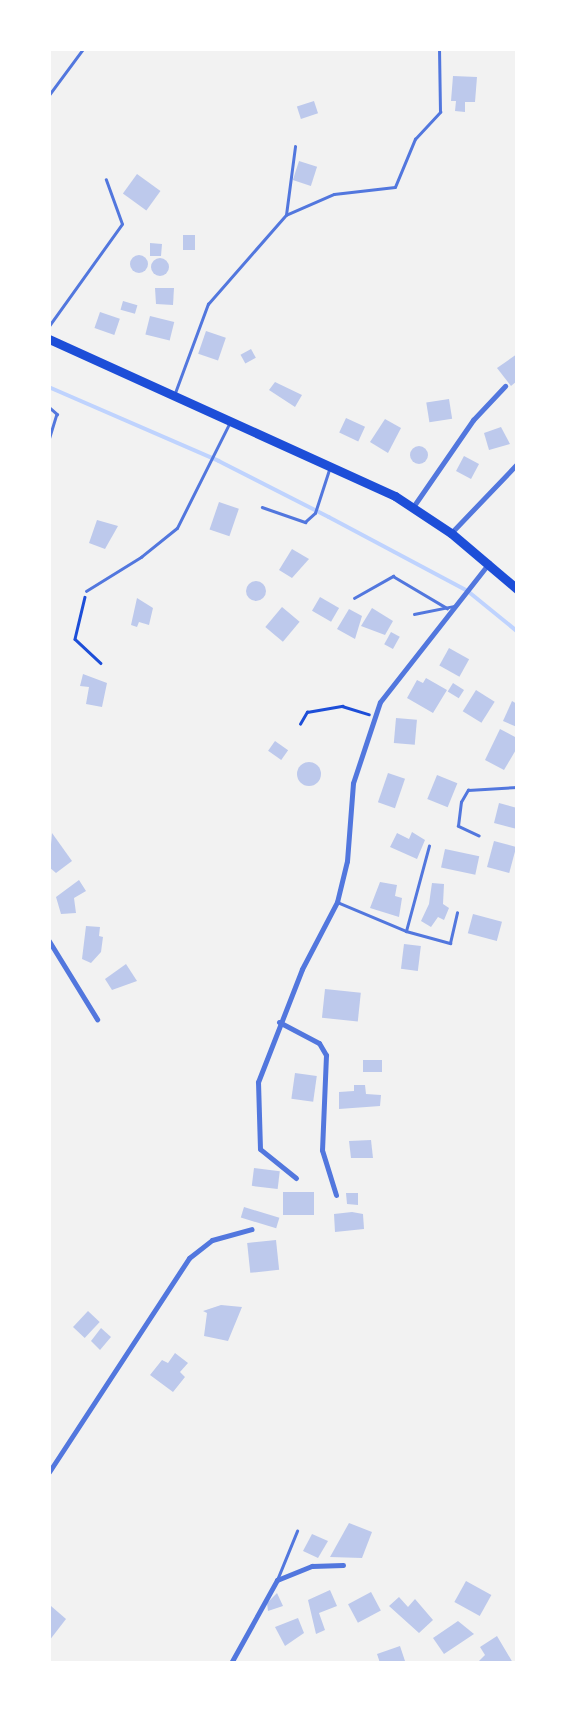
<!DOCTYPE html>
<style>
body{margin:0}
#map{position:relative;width:566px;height:1712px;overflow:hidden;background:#f2f2f2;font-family:"Titillium Web",sans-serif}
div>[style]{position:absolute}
.stream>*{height:3.5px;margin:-1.75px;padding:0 1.75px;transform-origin:1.75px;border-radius:1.75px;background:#bfd3fe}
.building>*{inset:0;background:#bdc9ec;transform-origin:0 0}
.round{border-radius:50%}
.path>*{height:2.5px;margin:-1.25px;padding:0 1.25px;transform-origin:1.25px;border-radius:1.25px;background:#1d4ed8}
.service>*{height:2.5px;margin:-1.25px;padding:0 1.25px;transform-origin:1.25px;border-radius:1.25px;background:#5277de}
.minor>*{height:5px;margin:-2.5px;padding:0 2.5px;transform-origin:2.5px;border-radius:2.5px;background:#5277de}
.primary>*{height:9px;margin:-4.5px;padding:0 4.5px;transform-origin:4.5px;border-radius:4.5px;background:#1d4ed8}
span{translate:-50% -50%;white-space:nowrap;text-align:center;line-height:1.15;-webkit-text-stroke:6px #fff;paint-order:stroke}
.frame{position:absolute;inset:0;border:51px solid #fff;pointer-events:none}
</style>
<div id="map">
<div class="stream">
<div style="left:49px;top:387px;width:185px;rotate:23.5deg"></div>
<div style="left:219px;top:461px;width:123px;rotate:27deg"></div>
<div style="left:329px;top:517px;width:157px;rotate:28deg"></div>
<div style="left:468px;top:591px;width:63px;rotate:39.2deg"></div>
</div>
<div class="building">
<div style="clip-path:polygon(453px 76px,477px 77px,475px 102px,465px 102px,465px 112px,455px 111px,456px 101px,451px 101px)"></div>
<div style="left:314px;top:101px;width:13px;height:18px;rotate:72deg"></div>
<div style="left:299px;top:161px;width:19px;height:20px;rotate:18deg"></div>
<div style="left:137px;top:174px;width:29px;height:24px;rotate:36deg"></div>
<div style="left:195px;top:235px;width:15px;height:12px;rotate:90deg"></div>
<div style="clip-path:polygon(150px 243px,162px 244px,161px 256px,150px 256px)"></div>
<div class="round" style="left:130px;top:255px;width:18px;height:18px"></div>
<div class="round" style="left:151px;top:258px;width:18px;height:18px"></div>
<div style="clip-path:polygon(155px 288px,174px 288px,173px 305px,156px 304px)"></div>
<div style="left:123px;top:301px;width:15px;height:9px;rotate:16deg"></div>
<div style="left:100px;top:312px;width:21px;height:17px;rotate:19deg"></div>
<div style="left:150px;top:316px;width:25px;height:19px;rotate:14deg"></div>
<div style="left:206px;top:331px;width:21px;height:24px;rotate:19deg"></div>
<div style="left:251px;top:349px;width:10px;height:12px;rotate:61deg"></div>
<div style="clip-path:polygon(517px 354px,517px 381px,511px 386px,497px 368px)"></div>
<div style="clip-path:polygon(275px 382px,302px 395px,295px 407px,269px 390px)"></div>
<div style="left:449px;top:399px;width:20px;height:23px;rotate:81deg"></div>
<div style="left:346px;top:418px;width:21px;height:16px;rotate:25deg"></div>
<div style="clip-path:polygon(385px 419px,401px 428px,388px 453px,370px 442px)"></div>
<div style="clip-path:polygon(501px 427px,510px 444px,489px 450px,484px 433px)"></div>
<div class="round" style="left:410px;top:446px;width:18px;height:18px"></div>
<div style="left:464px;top:456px;width:17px;height:17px;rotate:28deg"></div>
<div style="left:219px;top:502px;width:21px;height:29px;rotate:19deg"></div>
<div style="clip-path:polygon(97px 520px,118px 526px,105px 549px,89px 543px)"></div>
<div style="clip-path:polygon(292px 549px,309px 559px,292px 578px,279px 570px)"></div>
<div class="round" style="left:246px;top:581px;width:20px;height:20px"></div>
<div style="left:320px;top:597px;width:22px;height:16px;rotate:30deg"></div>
<div style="clip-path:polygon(137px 598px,153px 608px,149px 625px,139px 622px,137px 627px,131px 625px)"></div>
<div style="left:282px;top:607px;width:23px;height:26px;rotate:40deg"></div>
<div style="clip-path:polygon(372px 608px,393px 621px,385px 635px,361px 626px)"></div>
<div style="clip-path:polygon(349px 609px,362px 616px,355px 639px,337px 629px)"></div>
<div style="left:391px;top:632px;width:10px;height:14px;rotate:29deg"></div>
<div style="left:449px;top:648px;width:23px;height:20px;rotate:29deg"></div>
<div style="clip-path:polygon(83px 674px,107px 683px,102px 707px,86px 704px,89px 687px,80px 686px)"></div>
<div style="clip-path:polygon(426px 678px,447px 690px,433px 713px,407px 698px,417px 680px,423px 683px)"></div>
<div style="left:453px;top:683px;width:13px;height:10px;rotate:32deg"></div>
<div style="left:476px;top:690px;width:22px;height:25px;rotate:32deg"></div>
<div style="clip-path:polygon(512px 701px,517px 704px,517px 727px,503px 721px)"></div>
<div style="left:396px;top:718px;width:21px;height:25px;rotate:5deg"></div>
<div style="clip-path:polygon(500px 729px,517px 738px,517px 748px,504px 770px,485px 760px)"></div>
<div style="left:275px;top:741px;width:16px;height:12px;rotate:35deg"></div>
<div class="round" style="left:297px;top:762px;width:24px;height:24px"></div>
<div style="left:388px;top:773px;width:18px;height:31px;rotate:19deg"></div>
<div style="left:437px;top:775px;width:22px;height:26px;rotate:22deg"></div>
<div style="clip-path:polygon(499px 803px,517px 808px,517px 829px,494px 823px)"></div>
<div style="clip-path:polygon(412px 832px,425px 840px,417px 859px,390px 847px,397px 833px,409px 839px)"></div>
<div style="clip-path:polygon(52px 833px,72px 861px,56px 873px,49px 867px)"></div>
<div style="left:494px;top:841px;width:23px;height:27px;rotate:15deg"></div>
<div style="left:445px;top:849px;width:35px;height:19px;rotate:12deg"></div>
<div style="clip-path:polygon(79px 880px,86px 891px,74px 898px,76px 913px,61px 914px,56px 897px)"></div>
<div style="clip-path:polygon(380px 882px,397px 885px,395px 896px,402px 898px,399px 917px,370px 908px)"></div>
<div style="clip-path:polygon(432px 883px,444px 884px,443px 904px,449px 908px,444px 920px,438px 917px,431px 927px,421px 921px,429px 904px)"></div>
<div style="left:473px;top:914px;width:30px;height:20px;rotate:15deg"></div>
<div style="clip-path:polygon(86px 926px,100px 927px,99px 936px,103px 937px,101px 952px,91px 963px,82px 959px)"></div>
<div style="left:404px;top:944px;width:17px;height:25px;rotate:7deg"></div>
<div style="clip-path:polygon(126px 964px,137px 981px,112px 990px,105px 979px)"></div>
<div style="left:325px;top:989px;width:36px;height:29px;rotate:6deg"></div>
<div style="left:363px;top:1060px;width:19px;height:12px"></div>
<div style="left:295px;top:1073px;width:22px;height:26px;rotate:8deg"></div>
<div style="clip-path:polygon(354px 1085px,365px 1085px,366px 1094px,381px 1095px,380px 1106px,339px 1109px,339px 1092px,354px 1091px)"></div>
<div style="clip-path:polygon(371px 1140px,373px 1158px,351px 1158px,349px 1141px)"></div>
<div style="left:254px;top:1168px;width:26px;height:18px;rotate:7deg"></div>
<div style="left:314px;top:1192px;width:23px;height:31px;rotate:90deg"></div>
<div style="clip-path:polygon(346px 1193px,358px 1193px,358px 1205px,347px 1204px)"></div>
<div style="left:244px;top:1207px;width:37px;height:11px;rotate:17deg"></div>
<div style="clip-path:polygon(352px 1212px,363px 1214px,364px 1229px,335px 1232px,334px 1214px)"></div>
<div style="left:276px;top:1240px;width:30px;height:29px;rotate:84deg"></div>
<div style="clip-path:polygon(221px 1305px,242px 1307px,228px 1341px,204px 1336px,207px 1313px,203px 1311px)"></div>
<div style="left:88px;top:1311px;width:16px;height:22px;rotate:43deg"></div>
<div style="clip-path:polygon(101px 1328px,111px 1337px,100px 1350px,91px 1341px)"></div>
<div style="clip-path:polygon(175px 1353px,188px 1363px,180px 1372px,185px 1377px,173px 1392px,150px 1375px,162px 1360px,168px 1363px)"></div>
<div style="clip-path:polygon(349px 1523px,372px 1532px,362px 1558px,330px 1557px)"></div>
<div style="clip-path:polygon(312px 1534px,328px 1541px,318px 1558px,303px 1551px)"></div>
<div style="left:466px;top:1581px;width:29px;height:24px;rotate:29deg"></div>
<div style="clip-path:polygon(330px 1590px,337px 1606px,319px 1613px,325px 1630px,316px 1634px,308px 1600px)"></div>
<div style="left:371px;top:1592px;width:21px;height:26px;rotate:62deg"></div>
<div style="clip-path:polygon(277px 1593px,283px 1606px,268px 1611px,267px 1603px)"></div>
<div style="clip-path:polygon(399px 1597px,408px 1607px,415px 1599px,433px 1620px,419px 1633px,389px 1606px)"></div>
<div style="clip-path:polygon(51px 1606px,66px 1619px,49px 1641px,49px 1609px)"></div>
<div style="clip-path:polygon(298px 1618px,304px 1633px,285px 1646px,275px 1627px)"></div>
<div style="clip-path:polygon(458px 1621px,474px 1634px,444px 1654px,433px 1638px)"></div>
<div style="clip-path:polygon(497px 1636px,513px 1663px,477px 1663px,485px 1655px,480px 1647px)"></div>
<div style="clip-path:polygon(400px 1646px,405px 1661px,380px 1663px,377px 1654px)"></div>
</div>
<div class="path">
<div style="left:85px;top:597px;width:43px;rotate:103.4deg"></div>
<div style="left:75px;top:639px;width:35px;rotate:43deg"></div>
<div style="left:300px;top:724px;width:14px;rotate:-60deg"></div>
<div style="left:307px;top:712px;width:36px;rotate:-10deg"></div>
<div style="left:342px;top:706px;width:28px;rotate:17deg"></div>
</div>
<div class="service">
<div style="left:49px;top:95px;width:57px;rotate:-53.5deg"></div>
<div style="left:286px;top:215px;width:52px;rotate:-23.6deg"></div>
<div style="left:334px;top:194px;width:61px;rotate:-6.5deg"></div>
<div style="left:395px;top:187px;width:52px;rotate:-67.4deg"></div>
<div style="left:415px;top:139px;width:37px;rotate:-47deg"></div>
<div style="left:440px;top:112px;width:63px;rotate:-90.9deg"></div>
<div style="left:49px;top:326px;width:125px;rotate:-54.4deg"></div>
<div style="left:122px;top:224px;width:47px;rotate:-110deg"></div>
<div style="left:175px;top:393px;width:95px;rotate:-69.7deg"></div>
<div style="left:208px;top:304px;width:118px;rotate:-48.8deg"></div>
<div style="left:286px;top:215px;width:69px;rotate:-82.5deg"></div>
<div style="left:49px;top:407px;width:11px;rotate:41deg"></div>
<div style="left:57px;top:414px;width:28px;rotate:107deg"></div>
<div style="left:262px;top:507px;width:46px;rotate:19.2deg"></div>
<div style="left:305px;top:522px;width:13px;rotate:-42deg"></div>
<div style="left:315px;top:513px;width:45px;rotate:-72deg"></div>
<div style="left:86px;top:591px;width:65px;rotate:-31.7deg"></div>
<div style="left:141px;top:557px;width:46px;rotate:-38.9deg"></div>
<div style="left:177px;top:528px;width:116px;rotate:-63.4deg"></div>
<div style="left:354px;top:598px;width:45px;rotate:-29.4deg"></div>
<div style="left:393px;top:576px;width:63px;rotate:30.7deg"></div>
<div style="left:414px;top:614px;width:41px;rotate:-11.3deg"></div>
<div style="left:479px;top:836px;width:23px;rotate:-155deg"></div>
<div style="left:458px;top:826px;width:24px;rotate:-83deg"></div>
<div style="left:461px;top:802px;width:14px;rotate:-60deg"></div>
<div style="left:468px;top:790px;width:49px;rotate:-3.5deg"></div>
<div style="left:337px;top:902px;width:75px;rotate:22.8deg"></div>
<div style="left:406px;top:931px;width:88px;rotate:-74.9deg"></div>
<div style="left:406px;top:931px;width:46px;rotate:15.3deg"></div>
<div style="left:450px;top:943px;width:31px;rotate:-77deg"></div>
<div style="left:277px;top:1580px;width:53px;rotate:-67.8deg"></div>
</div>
<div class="minor">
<div style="left:413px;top:507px;width:106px;rotate:-55.4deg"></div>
<div style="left:473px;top:420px;width:47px;rotate:-46.7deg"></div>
<div style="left:451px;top:533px;width:95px;rotate:-46.3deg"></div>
<div style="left:517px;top:868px;width:1px;rotate:-90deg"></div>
<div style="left:49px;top:941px;width:92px;rotate:58.4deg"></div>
<div style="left:279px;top:1022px;width:45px;rotate:27.7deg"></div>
<div style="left:319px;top:1043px;width:14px;rotate:60deg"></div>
<div style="left:326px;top:1055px;width:95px;rotate:92.4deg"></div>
<div style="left:322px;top:1150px;width:47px;rotate:72.7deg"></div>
<div style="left:296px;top:1178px;width:46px;rotate:-141.1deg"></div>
<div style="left:260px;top:1149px;width:67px;rotate:-91.7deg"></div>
<div style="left:258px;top:1082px;width:121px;rotate:-68.7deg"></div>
<div style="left:302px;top:969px;width:76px;rotate:-62.4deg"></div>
<div style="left:337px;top:902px;width:42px;rotate:-76.3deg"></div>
<div style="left:347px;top:861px;width:78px;rotate:-85.6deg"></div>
<div style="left:353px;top:783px;width:85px;rotate:-71.6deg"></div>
<div style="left:380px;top:702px;width:177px;rotate:-51.9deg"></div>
<div style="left:49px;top:1472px;width:256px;rotate:-56.8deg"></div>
<div style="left:189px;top:1258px;width:29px;rotate:-38deg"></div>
<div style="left:212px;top:1240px;width:41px;rotate:-15.4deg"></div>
<div style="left:231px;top:1663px;width:95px;rotate:-61deg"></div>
<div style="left:277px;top:1580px;width:38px;rotate:-22deg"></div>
<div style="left:312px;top:1566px;width:31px;rotate:-2deg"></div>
</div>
<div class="primary">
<div style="left:49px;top:339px;width:380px;rotate:24.4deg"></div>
<div style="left:395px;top:496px;width:67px;rotate:33.5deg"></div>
<div style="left:451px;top:533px;width:87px;rotate:40.3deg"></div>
</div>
<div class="frame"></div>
</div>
